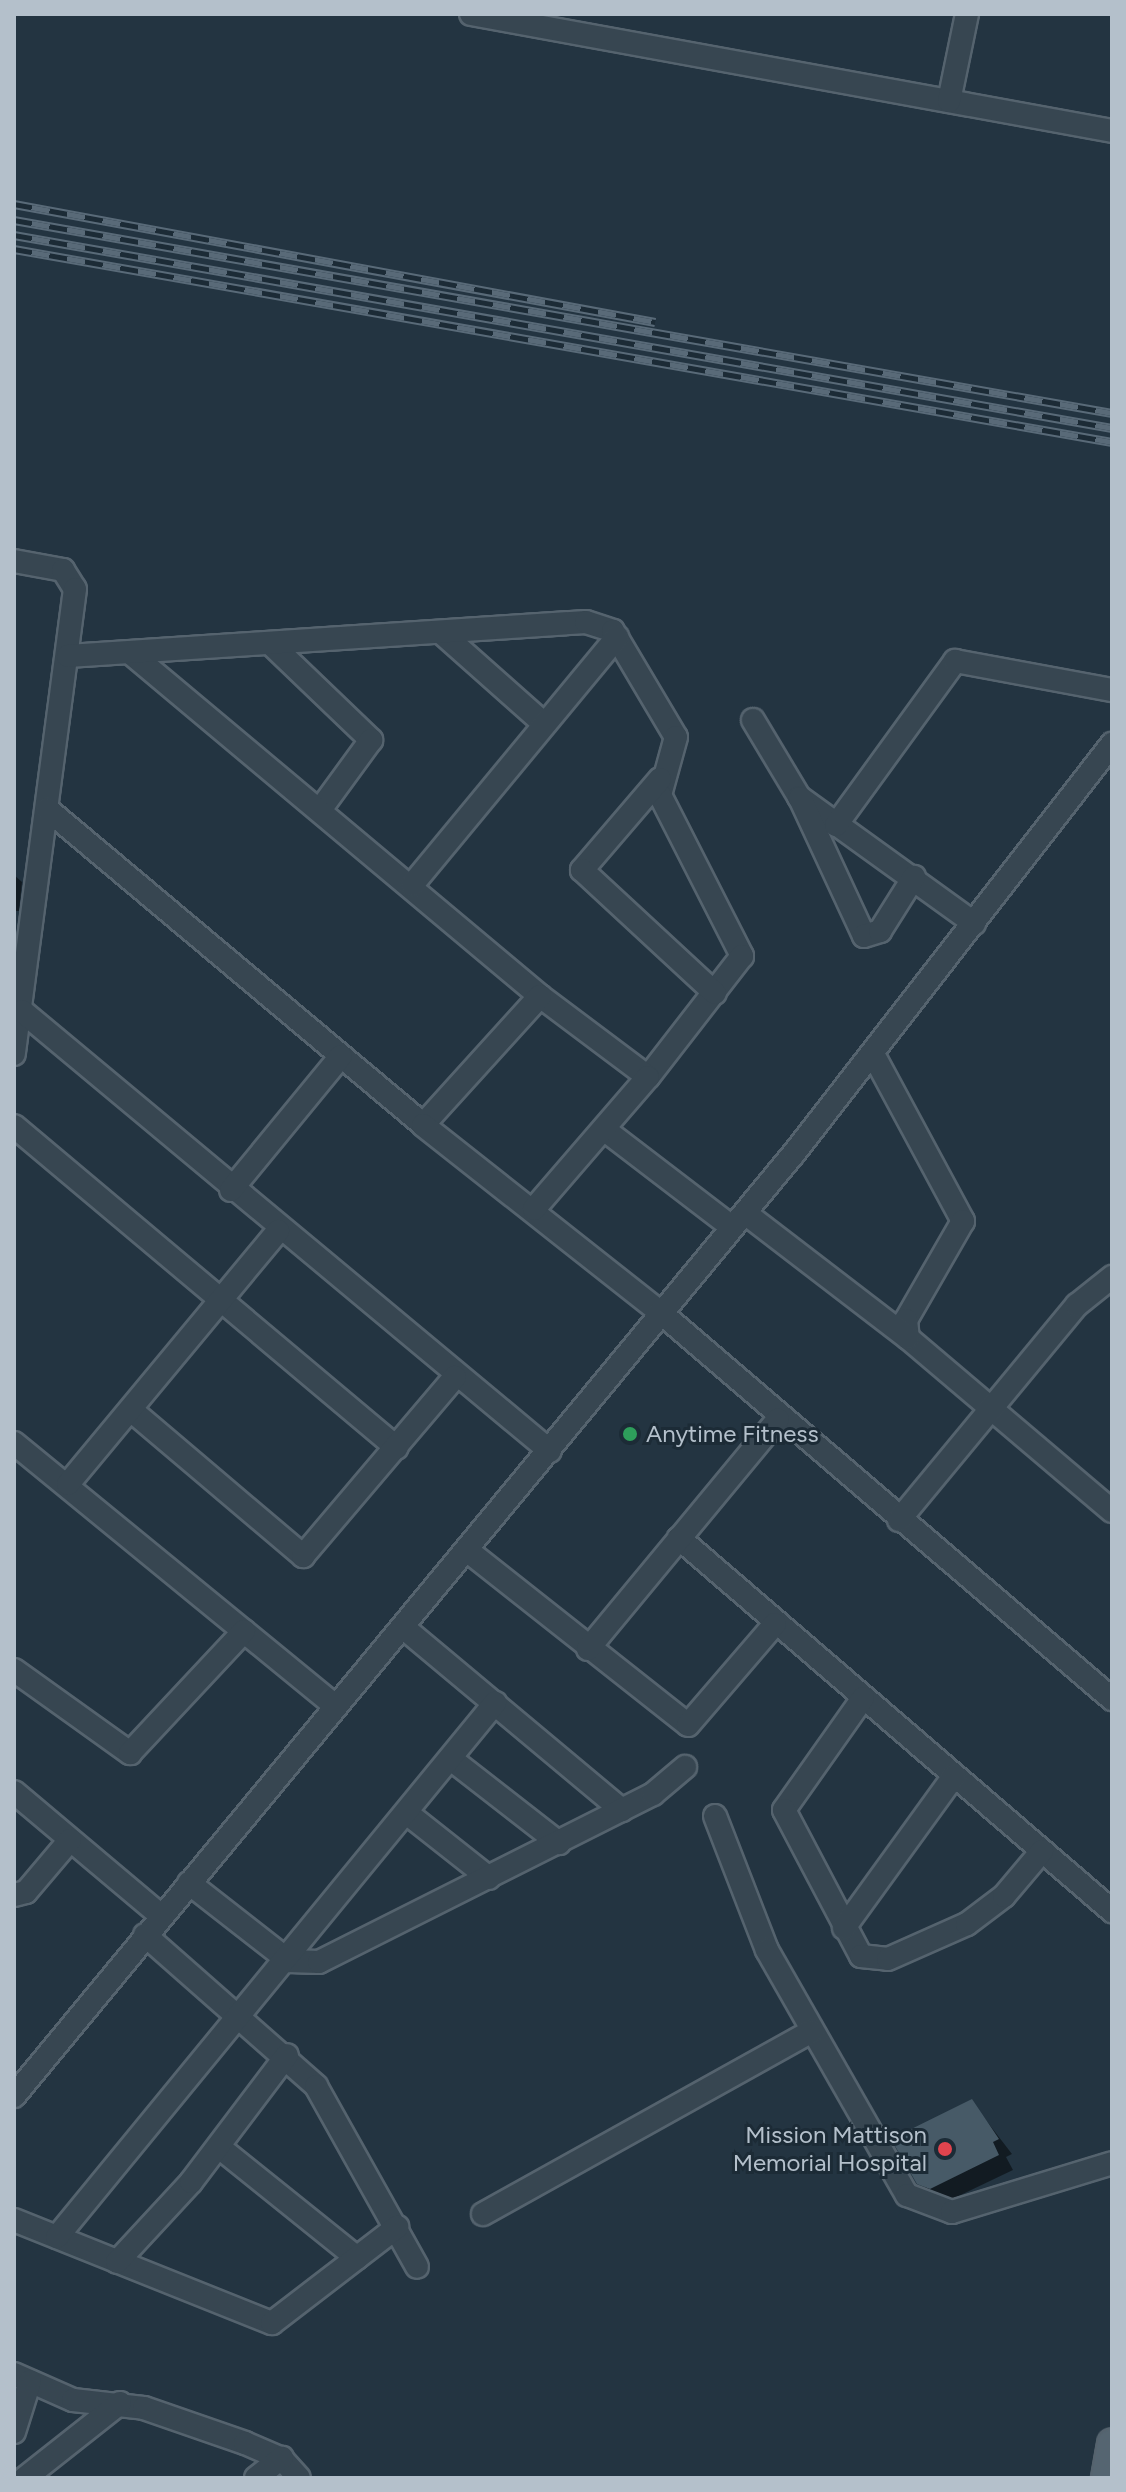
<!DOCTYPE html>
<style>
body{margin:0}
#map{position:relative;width:1126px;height:2492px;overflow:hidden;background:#233441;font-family:Figtree,sans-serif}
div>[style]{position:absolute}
.shadow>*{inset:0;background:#0007}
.building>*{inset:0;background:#475a67}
.roads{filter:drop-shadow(2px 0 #55636e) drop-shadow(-2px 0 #55636e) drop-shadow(0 2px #55636e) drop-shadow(0 -2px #55636e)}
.minor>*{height:22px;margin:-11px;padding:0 11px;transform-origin:11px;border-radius:11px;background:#374651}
.major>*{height:28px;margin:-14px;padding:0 14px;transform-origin:14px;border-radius:14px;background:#556571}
.rail>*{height:9px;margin-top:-4.5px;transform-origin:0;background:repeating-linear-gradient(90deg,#1c2b36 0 18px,#596a78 0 36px);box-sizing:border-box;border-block:2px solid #596a78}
.dots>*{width:22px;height:22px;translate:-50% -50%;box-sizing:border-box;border:4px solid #1c2b36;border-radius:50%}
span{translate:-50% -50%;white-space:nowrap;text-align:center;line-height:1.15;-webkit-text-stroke:6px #1c2b36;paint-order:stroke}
.poi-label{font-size:24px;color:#b4c0cb}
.left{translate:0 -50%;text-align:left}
.right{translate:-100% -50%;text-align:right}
.frame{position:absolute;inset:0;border:16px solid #b4c0cb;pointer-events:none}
</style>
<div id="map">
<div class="shadow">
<div style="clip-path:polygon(14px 875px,22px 882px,19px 911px,14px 911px)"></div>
<div style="clip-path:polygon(972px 2102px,1012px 2154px,1006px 2157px,1013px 2170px,946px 2202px,918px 2182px)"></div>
</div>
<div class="building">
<div style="clip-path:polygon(972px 2099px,999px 2139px,993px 2142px,999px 2155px,930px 2189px,917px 2184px,891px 2139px)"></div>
</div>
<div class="roads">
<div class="minor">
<div style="left:471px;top:14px;width:652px;rotate:10.34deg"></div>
<div style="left:949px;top:101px;width:89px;rotate:-78.3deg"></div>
<div style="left:14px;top:561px;width:50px;rotate:10.4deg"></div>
<div style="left:63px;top:570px;width:22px;rotate:58deg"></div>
<div style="left:75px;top:589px;width:469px;rotate:97.5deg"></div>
<div style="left:444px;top:635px;width:131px;rotate:41.6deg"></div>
<div style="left:271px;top:644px;width:139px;rotate:43.8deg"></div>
<div style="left:371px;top:740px;width:87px;rotate:126.1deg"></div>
<div style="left:133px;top:655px;width:531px;rotate:39.96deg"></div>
<div style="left:68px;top:656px;width:519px;rotate:-3.76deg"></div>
<div style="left:586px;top:622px;width:28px;rotate:18deg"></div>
<div style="left:613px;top:631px;width:123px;rotate:59.3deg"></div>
<div style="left:676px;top:737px;width:60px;rotate:105.4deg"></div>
<div style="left:660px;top:795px;width:181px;rotate:63deg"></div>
<div style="left:742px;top:956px;width:153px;rotate:127.8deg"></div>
<div style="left:648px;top:1077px;width:135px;rotate:-143.1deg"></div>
<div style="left:540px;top:996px;width:174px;rotate:132.2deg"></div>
<div style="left:753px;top:720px;width:90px;rotate:59.1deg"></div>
<div style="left:799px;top:797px;width:216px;rotate:35.8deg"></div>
<div style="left:660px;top:779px;width:120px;rotate:130.6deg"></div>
<div style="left:582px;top:870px;width:181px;rotate:42.8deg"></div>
<div style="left:800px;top:798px;width:152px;rotate:65.1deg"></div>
<div style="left:864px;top:936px;width:17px;rotate:-17deg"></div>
<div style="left:880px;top:931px;width:64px;rotate:-57.8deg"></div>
<div style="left:47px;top:809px;width:491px;rotate:40deg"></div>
<div style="left:423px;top:1125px;width:302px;rotate:38.3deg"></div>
<div style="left:660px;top:1312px;width:595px;rotate:40.57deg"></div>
<div style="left:836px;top:825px;width:203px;rotate:-54deg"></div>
<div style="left:955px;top:661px;width:160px;rotate:10.5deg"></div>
<div style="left:412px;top:885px;width:322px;rotate:-50.4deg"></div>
<div style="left:22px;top:1011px;width:687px;rotate:39.81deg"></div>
<div style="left:873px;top:1054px;width:190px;rotate:61.7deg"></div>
<div style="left:963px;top:1221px;width:114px;rotate:119.9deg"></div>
<div style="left:906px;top:1320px;width:18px;rotate:84deg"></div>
<div style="left:908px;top:1338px;width:267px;rotate:40.3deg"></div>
<div style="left:14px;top:1126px;width:500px;rotate:40.05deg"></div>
<div style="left:605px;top:1130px;width:160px;rotate:37.4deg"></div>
<div style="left:231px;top:1190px;width:173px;rotate:-50.6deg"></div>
<div style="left:534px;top:1209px;width:174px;rotate:-49.2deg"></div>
<div style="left:745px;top:1213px;width:205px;rotate:37.5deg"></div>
<div style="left:131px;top:1410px;width:226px;rotate:40.3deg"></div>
<div style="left:303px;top:1556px;width:235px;rotate:-49.7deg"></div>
<div style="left:14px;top:1443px;width:416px;rotate:39.3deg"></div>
<div style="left:68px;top:1484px;width:329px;rotate:-50.3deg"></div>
<div style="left:899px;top:1520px;width:279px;rotate:-50.4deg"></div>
<div style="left:1077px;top:1305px;width:45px;rotate:-38.7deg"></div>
<div style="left:679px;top:1538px;width:572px;rotate:40.74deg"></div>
<div style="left:468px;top:1551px;width:280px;rotate:38.3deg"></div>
<div style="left:688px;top:1725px;width:133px;rotate:-49.3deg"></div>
<div style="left:404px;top:1628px;width:284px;rotate:39.9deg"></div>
<div style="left:588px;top:1649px;width:298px;rotate:-50.4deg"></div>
<div style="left:14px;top:1670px;width:143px;rotate:35.6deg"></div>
<div style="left:130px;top:1753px;width:167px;rotate:-46.9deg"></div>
<div style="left:863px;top:1698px;width:137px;rotate:125.2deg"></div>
<div style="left:784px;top:1810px;width:165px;rotate:62.2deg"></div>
<div style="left:861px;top:1956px;width:27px;rotate:6deg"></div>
<div style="left:888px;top:1959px;width:86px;rotate:-23.9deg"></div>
<div style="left:967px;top:1924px;width:46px;rotate:-37.1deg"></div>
<div style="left:1004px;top:1896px;width:59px;rotate:-49.8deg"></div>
<div style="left:451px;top:1759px;width:137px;rotate:37.9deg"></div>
<div style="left:14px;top:1792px;width:192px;rotate:40.1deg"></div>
<div style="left:408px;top:1814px;width:103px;rotate:38.3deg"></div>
<div style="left:715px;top:1816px;width:144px;rotate:68.8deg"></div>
<div style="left:767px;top:1950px;width:282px;rotate:60.3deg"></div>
<div style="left:907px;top:2195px;width:48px;rotate:20.7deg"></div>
<div style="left:952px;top:2212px;width:167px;rotate:-17deg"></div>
<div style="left:189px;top:1883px;width:127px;rotate:38deg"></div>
<div style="left:289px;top:1961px;width:30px;rotate:2deg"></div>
<div style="left:319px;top:1962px;width:374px;rotate:-26.7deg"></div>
<div style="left:653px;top:1794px;width:42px;rotate:-40.2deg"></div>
<div style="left:14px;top:1895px;width:12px;rotate:-14deg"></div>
<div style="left:26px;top:1892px;width:68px;rotate:-49.8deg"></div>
<div style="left:844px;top:1928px;width:188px;rotate:-54.1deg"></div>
<div style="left:145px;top:1935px;width:228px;rotate:41.4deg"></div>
<div style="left:316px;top:2086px;width:207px;rotate:60.8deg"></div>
<div style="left:14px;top:2096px;width:1225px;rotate:-50.4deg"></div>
<div style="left:795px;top:1152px;width:517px;rotate:-52.15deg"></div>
<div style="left:219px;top:2147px;width:177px;rotate:38.8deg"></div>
<div style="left:483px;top:2214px;width:376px;rotate:-29.1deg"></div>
<div style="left:14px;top:2220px;width:278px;rotate:21.8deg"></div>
<div style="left:272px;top:2323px;width:158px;rotate:-37.5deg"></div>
<div style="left:57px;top:2237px;width:691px;rotate:-50.64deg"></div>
<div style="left:117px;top:2262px;width:109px;rotate:-47.2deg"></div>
<div style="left:191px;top:2182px;width:159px;rotate:-52.9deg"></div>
<div style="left:14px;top:2374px;width:64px;rotate:23.8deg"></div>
<div style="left:73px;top:2400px;width:71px;rotate:6.4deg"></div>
<div style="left:144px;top:2408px;width:107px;rotate:19.1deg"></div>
<div style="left:245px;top:2443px;width:40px;rotate:23.4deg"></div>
<div style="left:282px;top:2459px;width:25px;rotate:48deg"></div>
<div style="left:14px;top:2432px;width:53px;rotate:-72.6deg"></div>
<div style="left:25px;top:2478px;width:121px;rotate:-38.3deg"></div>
<div style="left:256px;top:2478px;width:33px;rotate:-38deg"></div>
</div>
<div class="major">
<div style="left:1106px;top:2478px;width:35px;rotate:-80deg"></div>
</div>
</div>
<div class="rail">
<div style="left:14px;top:204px;width:652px;rotate:10.43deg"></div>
<div style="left:14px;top:220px;width:1115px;rotate:9.97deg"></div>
<div style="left:14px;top:235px;width:1115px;rotate:9.97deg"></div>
<div style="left:14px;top:249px;width:1115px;rotate:9.97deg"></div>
</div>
<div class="dots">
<div style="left:630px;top:1434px;background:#2e9e5b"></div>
<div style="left:945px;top:2149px;background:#e0444e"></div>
</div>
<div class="poi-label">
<span class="left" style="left:646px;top:1434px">Anytime Fitness</span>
<span class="right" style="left:927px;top:2149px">Mission Mattison<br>Memorial Hospital</span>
</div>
<div class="frame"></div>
</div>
